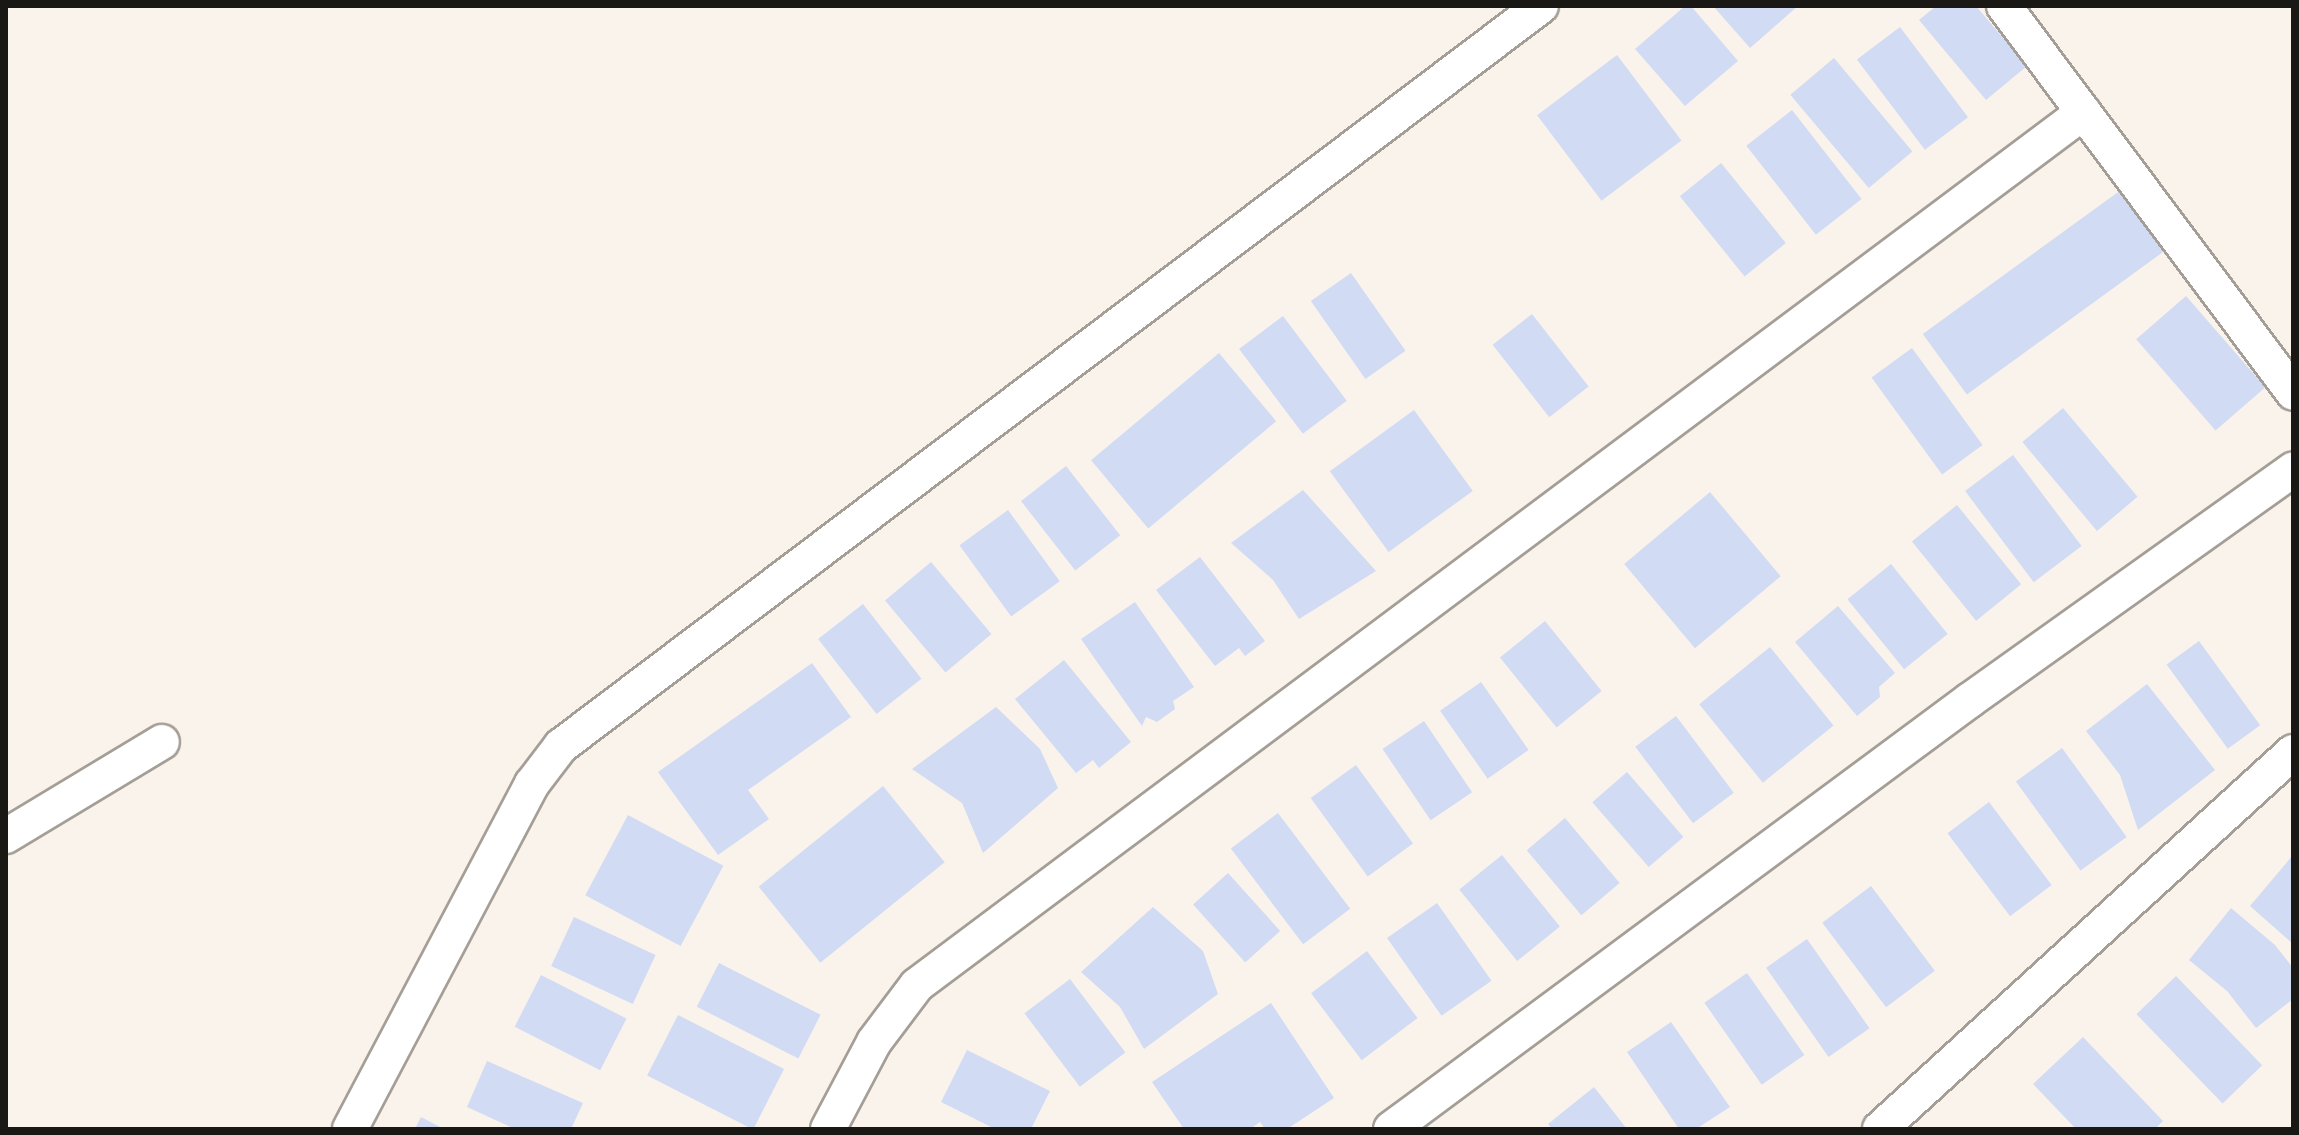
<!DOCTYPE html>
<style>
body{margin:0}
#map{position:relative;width:2299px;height:1135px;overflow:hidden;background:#faf3ec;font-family:"DM Sans",sans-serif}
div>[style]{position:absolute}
.building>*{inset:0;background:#d1dbf4;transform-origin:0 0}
.roads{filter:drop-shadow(2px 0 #a49e96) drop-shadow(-2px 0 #a49e96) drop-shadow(0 2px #a49e96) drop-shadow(0 -2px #a49e96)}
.street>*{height:34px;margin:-17px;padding:0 17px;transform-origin:17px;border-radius:17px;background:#fff}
span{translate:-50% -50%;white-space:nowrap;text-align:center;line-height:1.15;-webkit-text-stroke:6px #fff;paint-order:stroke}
.frame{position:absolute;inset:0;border:8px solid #1a1815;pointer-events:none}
</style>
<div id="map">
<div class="building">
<div style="clip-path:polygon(1685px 6px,1691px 6px,1738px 61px,1685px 106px,1635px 49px)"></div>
<div style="clip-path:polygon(1713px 6px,1798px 6px,1750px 48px)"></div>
<div style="clip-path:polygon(1936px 6px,1976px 6px,2027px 66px,1986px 100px,1919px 20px)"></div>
<div style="left:1900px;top:27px;width:113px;height:54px;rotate:53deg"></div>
<div style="left:1617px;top:55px;width:107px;height:100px;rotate:53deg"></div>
<div style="left:1834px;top:58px;width:122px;height:57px;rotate:50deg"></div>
<div style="left:1792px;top:110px;width:113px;height:58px;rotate:52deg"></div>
<div style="left:1721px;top:163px;width:103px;height:53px;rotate:51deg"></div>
<div style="left:2125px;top:187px;width:75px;height:250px;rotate:54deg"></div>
<div style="left:1351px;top:273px;width:95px;height:49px;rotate:55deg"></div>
<div style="left:2186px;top:296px;width:121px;height:66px;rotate:49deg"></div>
<div style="left:1532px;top:314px;width:92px;height:50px;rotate:52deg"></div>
<div style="left:1283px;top:316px;width:106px;height:55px;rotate:53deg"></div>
<div style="left:1912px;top:348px;width:120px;height:50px;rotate:54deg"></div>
<div style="left:1219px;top:353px;width:89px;height:167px;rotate:50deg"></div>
<div style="left:2063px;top:408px;width:116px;height:53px;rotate:50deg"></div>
<div style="left:1414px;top:410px;width:100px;height:104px;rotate:54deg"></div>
<div style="left:2013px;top:455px;width:114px;height:60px;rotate:53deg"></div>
<div style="left:1066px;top:466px;width:88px;height:57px;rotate:52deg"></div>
<div style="clip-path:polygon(1303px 490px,1376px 571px,1299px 619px,1273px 580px,1231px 543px)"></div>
<div style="left:1710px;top:492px;width:110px;height:112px;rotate:50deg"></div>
<div style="left:1957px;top:505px;width:102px;height:58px;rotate:51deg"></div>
<div style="left:1008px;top:510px;width:88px;height:60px;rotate:54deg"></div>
<div style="clip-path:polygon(1200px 557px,1265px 641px,1245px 656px,1239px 648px,1215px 666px,1156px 590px)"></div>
<div style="left:931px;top:562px;width:94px;height:60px;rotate:50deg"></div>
<div style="left:1891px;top:564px;width:90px;height:56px;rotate:51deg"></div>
<div style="clip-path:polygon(1135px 602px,1194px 687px,1173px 701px,1175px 709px,1157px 722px,1146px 717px,1142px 726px,1081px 639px)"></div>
<div style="left:863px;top:604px;width:95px;height:57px;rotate:52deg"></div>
<div style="clip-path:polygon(1838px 606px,1895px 673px,1879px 687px,1880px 697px,1857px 716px,1795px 642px)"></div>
<div style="left:1545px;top:621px;width:90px;height:58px;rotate:51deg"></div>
<div style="left:2199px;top:641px;width:104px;height:40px;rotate:54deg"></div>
<div style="left:1770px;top:647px;width:101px;height:91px;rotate:51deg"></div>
<div style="clip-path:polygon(1064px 660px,1131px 742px,1099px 768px,1093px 760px,1076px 773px,1015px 699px)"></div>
<div style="clip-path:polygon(812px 663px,851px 717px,748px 790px,769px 819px,718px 855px,658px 772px)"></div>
<div style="left:1481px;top:682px;width:83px;height:50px;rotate:55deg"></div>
<div style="clip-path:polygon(2147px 684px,2215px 770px,2138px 830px,2120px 775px,2086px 731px)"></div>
<div style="clip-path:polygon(996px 707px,1040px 749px,1058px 788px,983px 853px,962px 803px,912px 769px)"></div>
<div style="left:1676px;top:716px;width:96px;height:51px;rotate:53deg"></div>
<div style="left:1424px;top:721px;width:86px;height:50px;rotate:56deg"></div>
<div style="left:2062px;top:748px;width:110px;height:57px;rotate:54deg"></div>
<div style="left:1356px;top:765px;width:97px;height:56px;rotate:54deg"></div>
<div style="left:1627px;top:772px;width:86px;height:46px;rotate:49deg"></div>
<div style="left:883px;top:786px;width:98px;height:160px;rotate:51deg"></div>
<div style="left:1989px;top:802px;width:104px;height:52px;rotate:53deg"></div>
<div style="left:1278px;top:813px;width:120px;height:59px;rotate:53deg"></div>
<div style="left:628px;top:815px;width:108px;height:91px;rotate:28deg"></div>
<div style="left:1565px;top:818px;width:85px;height:50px;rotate:50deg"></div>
<div style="left:1502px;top:855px;width:92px;height:55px;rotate:51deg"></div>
<div style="clip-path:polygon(2293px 855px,2293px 944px,2250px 906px)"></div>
<div style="left:1228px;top:873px;width:78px;height:47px;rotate:48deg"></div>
<div style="left:1871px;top:886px;width:106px;height:61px;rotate:53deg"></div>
<div style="left:1437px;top:903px;width:95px;height:61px;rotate:55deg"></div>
<div style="clip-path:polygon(1153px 907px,1203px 951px,1218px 994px,1144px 1049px,1120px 1007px,1081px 972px)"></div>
<div style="clip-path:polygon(2231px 908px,2275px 945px,2293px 968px,2293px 999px,2256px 1028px,2227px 991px,2189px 960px)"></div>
<div style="left:574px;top:917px;width:90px;height:54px;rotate:25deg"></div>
<div style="left:1807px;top:939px;width:109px;height:50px;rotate:55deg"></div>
<div style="left:1367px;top:951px;width:84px;height:70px;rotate:53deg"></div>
<div style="left:719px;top:963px;width:114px;height:49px;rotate:27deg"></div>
<div style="left:1747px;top:973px;width:100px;height:52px;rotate:55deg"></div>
<div style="left:541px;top:975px;width:96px;height:58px;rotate:27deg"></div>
<div style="left:2176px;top:976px;width:124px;height:55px;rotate:46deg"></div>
<div style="left:1070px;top:979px;width:92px;height:57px;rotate:53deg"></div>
<div style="clip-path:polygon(1271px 1003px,1334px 1098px,1287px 1129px,1265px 1129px,1260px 1122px,1250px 1129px,1184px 1129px,1152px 1082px)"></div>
<div style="left:678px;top:1015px;width:119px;height:68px;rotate:27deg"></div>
<div style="clip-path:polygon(1671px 1022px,1730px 1107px,1696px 1129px,1679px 1129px,1627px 1052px)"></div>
<div style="clip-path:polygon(2083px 1037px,2163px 1121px,2155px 1129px,2076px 1129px,2033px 1084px)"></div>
<div style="clip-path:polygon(967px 1050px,1050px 1091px,1031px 1129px,995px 1129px,941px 1102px)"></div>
<div style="clip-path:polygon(487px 1061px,583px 1103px,571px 1129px,515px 1129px,467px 1107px)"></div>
<div style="clip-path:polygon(1594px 1087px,1627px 1129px,1552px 1129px,1548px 1124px)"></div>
<div style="clip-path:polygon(421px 1117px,444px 1129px,415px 1129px)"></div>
</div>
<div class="roads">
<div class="street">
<div style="left:2004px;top:6px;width:483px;rotate:53.2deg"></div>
<div style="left:6px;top:836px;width:182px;rotate:-31.1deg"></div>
<div style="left:350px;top:1129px;width:390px;rotate:-62.2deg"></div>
<div style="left:532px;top:784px;width:48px;rotate:-52.7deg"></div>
<div style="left:561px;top:746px;width:1228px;rotate:-37.06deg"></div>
<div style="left:828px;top:1129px;width:98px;rotate:-62.1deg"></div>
<div style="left:874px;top:1042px;width:71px;rotate:-53deg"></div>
<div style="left:917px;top:985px;width:1457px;rotate:-36.8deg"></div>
<div style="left:1391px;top:1129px;width:721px;rotate:-36.54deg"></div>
<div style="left:1970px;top:700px;width:397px;rotate:-35.5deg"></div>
<div style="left:1880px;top:1129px;width:559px;rotate:-42.39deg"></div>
</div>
</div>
<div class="frame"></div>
</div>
